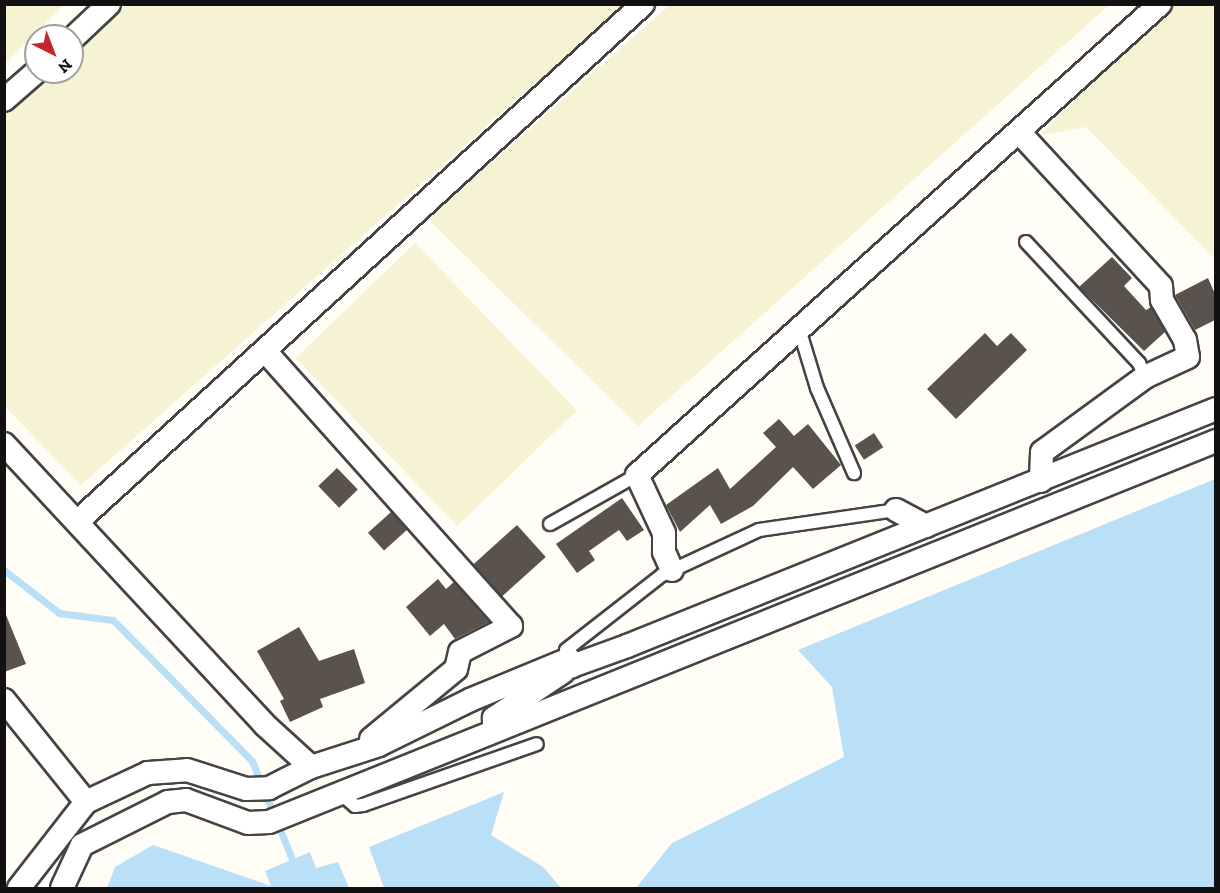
<!DOCTYPE html>
<style>
body{margin:0}
#map{position:relative;width:1220px;height:893px;overflow:hidden;background:#fffdf5;font-family:"Zilla Slab",serif}
div>[style]{position:absolute}
.farmland>*{inset:0;background:#f6f3d4;transform-origin:0 0}
.water>*{inset:0;background:#b9e0f7}
.stream>*{height:7px;margin:-3.5px;padding:0 3.5px;transform-origin:3.5px;border-radius:3.5px;background:#b9e0f7}
.building>*{inset:0;background:#5a524d;transform-origin:0 0}
.roads{filter:drop-shadow(2px 0 #444) drop-shadow(-2px 0 #444) drop-shadow(0 2px #444) drop-shadow(0 -2px #444)}
.service>*{height:12px;margin:-6px;padding:0 6px;transform-origin:6px;border-radius:6px;background:#fff}
.minor>*{height:22px;margin:-11px;padding:0 11px;transform-origin:11px;border-radius:11px;background:#fff}
span{translate:-50% -50%;white-space:nowrap;text-align:center;line-height:1.15;-webkit-text-stroke:6px #fff;paint-order:stroke}
.frame{position:absolute;inset:0;border:6px solid #111;pointer-events:none}
.north{position:absolute;left:24px;top:24px;width:60px;height:60px;box-sizing:border-box;background:#fff;border:2px solid #a0a0a0;border-radius:50%;rotate:138deg;font-size:16px;font-weight:700;line-height:24px;text-align:center;color:#111}
.north::after{content:'';display:block;margin:auto;width:21px;height:27px;background:#c4262e;clip-path:polygon(50% 0,100% 100%,50% 72%,0 100%)}
</style>
<div id="map">
<div class="farmland">
<div style="clip-path:polygon(5px 4px,64px 4px,64px 5px,5px 64px)"></div>
<div style="clip-path:polygon(671px 4px,1109px 4px,1109px 5px,638px 426px,428px 219px)"></div>
<div style="clip-path:polygon(127px 5px,623px 5px,81px 485px,5px 407px,5px 115px,52px 72px,72px 72px,72px 54px)"></div>
<div style="clip-path:polygon(1170px 5px,1215px 5px,1215px 259px,1086px 127px,1040px 135px)"></div>
<div style="left:415px;top:243px;width:233px;height:166px;rotate:46deg"></div>
</div>
<div class="water">
<div style="clip-path:polygon(1215px 479px,1215px 888px,636px 888px,672px 843px,844px 757px,832px 687px,798px 650px)"></div>
<div style="clip-path:polygon(504px 792px,491px 835px,543px 867px,561px 888px,384px 888px,369px 847px)"></div>
<div style="clip-path:polygon(153px 845px,271px 886px,265px 871px,310px 852px,316px 868px,338px 862px,349px 888px,107px 888px,115px 867px)"></div>
</div>
<div class="stream">
<div style="left:4px;top:570px;width:70px;rotate:38deg"></div>
<div style="left:59px;top:613px;width:54px;rotate:7.4deg"></div>
<div style="left:113px;top:620px;width:198px;rotate:45.4deg"></div>
<div style="left:252px;top:761px;width:106px;rotate:67.8deg"></div>
</div>
<div class="building">
<div style="clip-path:polygon(1112px 257px,1132px 278px,1124px 286px,1146px 310px,1151px 307px,1165px 332px,1144px 351px,1079px 287px)"></div>
<div style="clip-path:polygon(1208px 278px,1215px 294px,1215px 320px,1195px 330px,1175px 295px)"></div>
<div style="clip-path:polygon(985px 333px,997px 346px,1011px 333px,1027px 350px,956px 419px,927px 389px)"></div>
<div style="clip-path:polygon(779px 419px,794px 436px,808px 424px,841px 465px,813px 489px,793px 467px,753px 506px,721px 524px,710px 505px,680px 532px,666px 505px,718px 468px,730px 489px,776px 447px,763px 433px)"></div>
<div style="left:874px;top:433px;width:17px;height:23px;rotate:57deg"></div>
<div style="left:337px;top:468px;width:30px;height:26px;rotate:46deg"></div>
<div style="clip-path:polygon(622px 498px,644px 530px,627px 541px,619px 530px,589px 551px,595px 560px,577px 573px,556px 544px)"></div>
<div style="left:391px;top:512px;width:24px;height:31px;rotate:48deg"></div>
<div style="left:517px;top:525px;width:43px;height:59px;rotate:48deg"></div>
<div style="clip-path:polygon(438px 579px,446px 589px,454px 582px,489px 622px,455px 639px,444px 624px,430px 636px,406px 607px)"></div>
<div style="clip-path:polygon(4px 610px,26px 664px,4px 672px)"></div>
<div style="clip-path:polygon(299px 627px,319px 661px,354px 649px,365px 683px,320px 699px,323px 707px,290px 722px,280px 701px,284px 699px,257px 651px)"></div>
</div>
<div class="roads">
<div class="service">
<div style="left:1026px;top:242px;width:166px;rotate:47deg"></div>
<div style="left:1139px;top:363px;width:15px;rotate:67deg"></div>
<div style="left:800px;top:332px;width:59px;rotate:73.1deg"></div>
<div style="left:817px;top:388px;width:93px;rotate:66.5deg"></div>
<div style="left:550px;top:524px;width:100px;rotate:-29.4deg"></div>
<div style="left:569px;top:659px;width:9px;rotate:-108deg"></div>
<div style="left:566px;top:650px;width:122px;rotate:-38deg"></div>
<div style="left:662px;top:575px;width:107px;rotate:-24.9deg"></div>
<div style="left:759px;top:530px;width:138px;rotate:-8.3deg"></div>
<div style="left:342px;top:795px;width:17px;rotate:40deg"></div>
<div style="left:355px;top:806px;width:8px;rotate:-7deg"></div>
<div style="left:363px;top:805px;width:184px;rotate:-19.3deg"></div>
</div>
<div class="minor">
<div style="left:72px;top:39px;width:51px;rotate:-43.4deg"></div>
<div style="left:4px;top:100px;width:43px;rotate:-41.2deg"></div>
<div style="left:1019px;top:132px;width:209px;rotate:47.3deg"></div>
<div style="left:1161px;top:286px;width:14px;rotate:86deg"></div>
<div style="left:1162px;top:300px;width:46px;rotate:60.1deg"></div>
<div style="left:1185px;top:340px;width:17px;rotate:80deg"></div>
<div style="left:1188px;top:357px;width:47px;rotate:155.1deg"></div>
<div style="left:1145px;top:377px;width:127px;rotate:143.9deg"></div>
<div style="left:1042px;top:452px;width:29px;rotate:92deg"></div>
<div style="left:265px;top:351px;width:369px;rotate:48.2deg"></div>
<div style="left:511px;top:626px;width:57px;rotate:153deg"></div>
<div style="left:460px;top:652px;width:17px;rotate:103deg"></div>
<div style="left:456px;top:669px;width:110px;rotate:140.5deg"></div>
<div style="left:4px;top:444px;width:384px;rotate:47.1deg"></div>
<div style="left:265px;top:725px;width:62px;rotate:42.4deg"></div>
<div style="left:896px;top:510px;width:34px;rotate:28deg"></div>
<div style="left:77px;top:522px;width:767px;rotate:-42.46deg"></div>
<div style="left:672px;top:570px;width:20px;rotate:-114deg"></div>
<div style="left:664px;top:552px;width:19px;rotate:-90deg"></div>
<div style="left:664px;top:533px;width:64px;rotate:-115deg"></div>
<div style="left:637px;top:475px;width:704px;rotate:-42.01deg"></div>
<div style="left:4px;top:700px;width:131px;rotate:51.2deg"></div>
<div style="left:494px;top:724px;width:6px;rotate:-90deg"></div>
<div style="left:494px;top:718px;width:83px;rotate:-33.7deg"></div>
<div style="left:19px;top:888px;width:109px;rotate:-52.1deg"></div>
<div style="left:86px;top:802px;width:68px;rotate:-25.1deg"></div>
<div style="left:148px;top:773px;width:39px;rotate:-4deg"></div>
<div style="left:187px;top:770px;width:62px;rotate:17.9deg"></div>
<div style="left:246px;top:789px;width:23px;rotate:-2deg"></div>
<div style="left:269px;top:788px;width:47px;rotate:-26.6deg"></div>
<div style="left:311px;top:767px;width:71px;rotate:-17.9deg"></div>
<div style="left:379px;top:745px;width:102px;rotate:-26.3deg"></div>
<div style="left:470px;top:700px;width:107px;rotate:-22.5deg"></div>
<div style="left:569px;top:659px;width:8px;rotate:67deg"></div>
<div style="left:572px;top:666px;width:59px;rotate:-20deg"></div>
<div style="left:627px;top:646px;width:635px;rotate:-21.92deg"></div>
<div style="left:62px;top:888px;width:47px;rotate:-65.1deg"></div>
<div style="left:82px;top:845px;width:96px;rotate:-26.6deg"></div>
<div style="left:168px;top:802px;width:18px;rotate:-6deg"></div>
<div style="left:186px;top:800px;width:66px;rotate:20.4deg"></div>
<div style="left:248px;top:823px;width:21px;rotate:-3deg"></div>
<div style="left:269px;top:822px;width:1021px;rotate:-21.92deg"></div>
</div>
</div>
<div class="frame"></div>
<div class="north">N</div>
</div>
